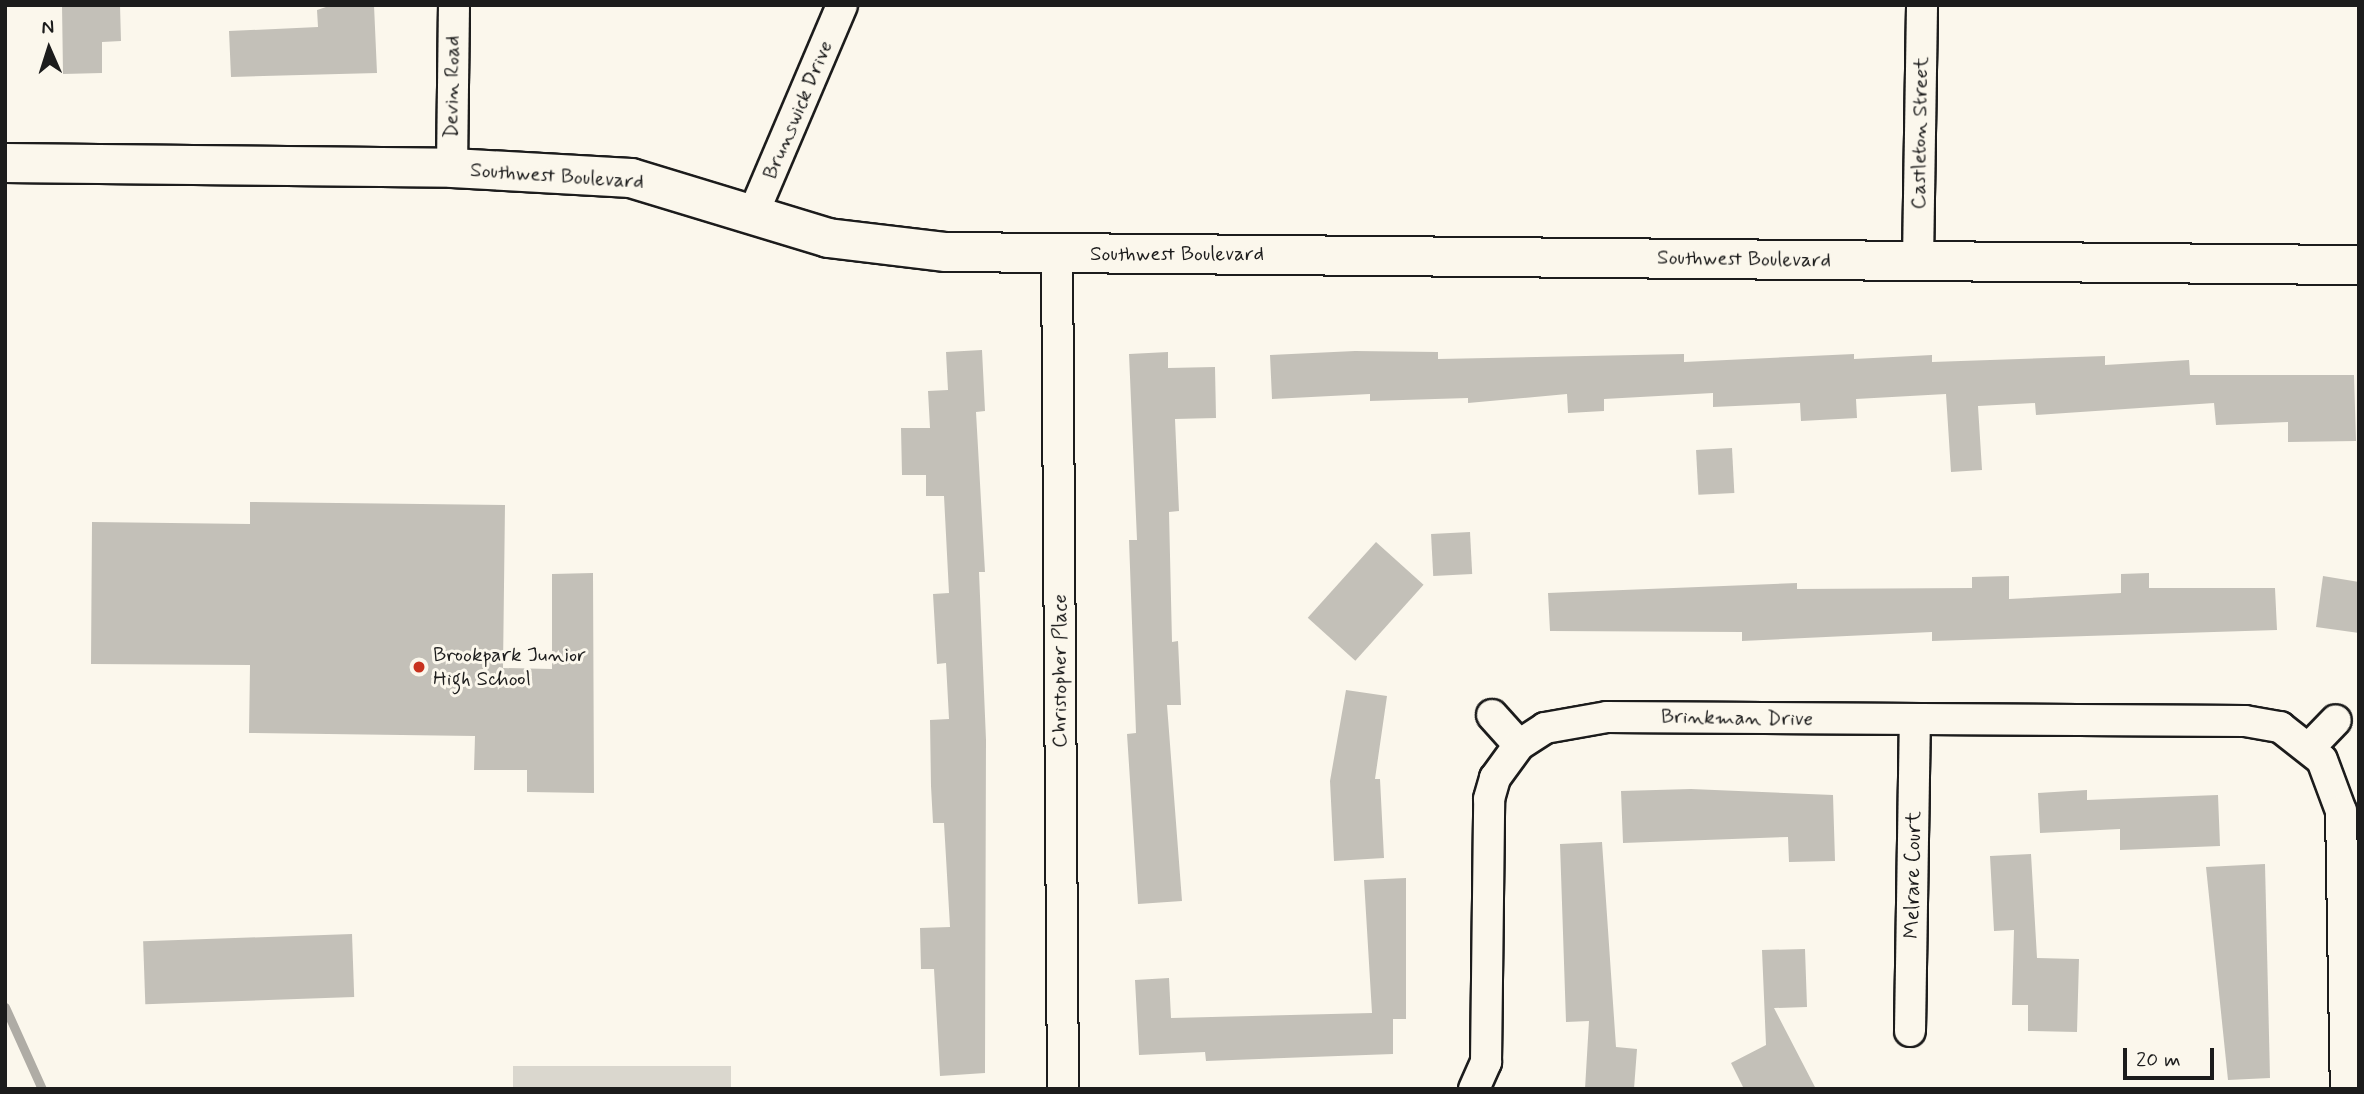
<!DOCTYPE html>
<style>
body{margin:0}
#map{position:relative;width:2364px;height:1094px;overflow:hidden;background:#fbf7ec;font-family:Mynerve,sans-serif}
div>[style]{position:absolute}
.green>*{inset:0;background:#dad7ce;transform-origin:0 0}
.stream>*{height:9px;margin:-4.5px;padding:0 4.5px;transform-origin:4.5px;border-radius:4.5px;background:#afaca5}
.building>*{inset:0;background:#c3c0b8;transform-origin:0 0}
.roads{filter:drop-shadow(2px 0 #1c1c1c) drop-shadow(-2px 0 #1c1c1c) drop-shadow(0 2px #1c1c1c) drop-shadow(0 -2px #1c1c1c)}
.street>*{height:30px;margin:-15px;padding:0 15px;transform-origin:15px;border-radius:15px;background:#fbf7ec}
.secondary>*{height:38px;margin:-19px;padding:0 19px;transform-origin:19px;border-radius:19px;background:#fbf7ec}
.dots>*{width:19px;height:19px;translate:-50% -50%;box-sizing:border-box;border:4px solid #fbf7ec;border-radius:50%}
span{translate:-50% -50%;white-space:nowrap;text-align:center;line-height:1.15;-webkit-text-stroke:6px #fbf7ec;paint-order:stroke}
.street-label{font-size:21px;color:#1c1c1c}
.poi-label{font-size:21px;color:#1c1c1c}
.left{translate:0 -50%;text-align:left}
.frame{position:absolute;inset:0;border:7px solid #1c1c1c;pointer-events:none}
.north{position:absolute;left:14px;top:14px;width:70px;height:70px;-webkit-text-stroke:5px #fbf7ec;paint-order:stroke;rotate:357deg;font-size:19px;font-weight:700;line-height:28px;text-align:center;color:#1c1c1c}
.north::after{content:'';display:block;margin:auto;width:24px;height:32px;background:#1c1c1c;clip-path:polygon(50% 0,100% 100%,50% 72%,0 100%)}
.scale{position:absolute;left:2123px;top:1048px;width:91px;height:32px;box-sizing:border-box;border:4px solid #1c1c1c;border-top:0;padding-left:9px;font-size:21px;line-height:24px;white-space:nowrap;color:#1c1c1c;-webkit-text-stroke:5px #fbf7ec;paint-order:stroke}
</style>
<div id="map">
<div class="green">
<div style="left:731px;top:1066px;width:23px;height:218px;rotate:90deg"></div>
</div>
<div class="stream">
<div style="left:5px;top:1007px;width:90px;rotate:65.7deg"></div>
</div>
<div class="building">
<div style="clip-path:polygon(62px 5px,120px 5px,121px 41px,102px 42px,102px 73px,63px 74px)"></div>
<div style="clip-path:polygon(332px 5px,374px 5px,377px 73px,231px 77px,229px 31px,318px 27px,317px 10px)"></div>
<div style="clip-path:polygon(982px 350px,985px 411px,976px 412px,985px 572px,979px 572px,986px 740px,985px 1073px,940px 1076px,934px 969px,921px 969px,920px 928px,950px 927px,944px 823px,933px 823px,931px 786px,930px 720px,949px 719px,946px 663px,937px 664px,933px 594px,949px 593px,944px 496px,926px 496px,926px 475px,902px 475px,901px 428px,930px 428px,928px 391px,948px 390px,946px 352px)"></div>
<div style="clip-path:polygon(1355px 351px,1438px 352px,1438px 359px,1684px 354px,1684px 362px,1854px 354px,1854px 359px,1932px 355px,1932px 362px,2105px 356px,2105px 365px,2189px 360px,2190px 375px,2354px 375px,2356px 441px,2288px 442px,2288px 422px,2216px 425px,2214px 403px,2036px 415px,2035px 403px,1978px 406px,1982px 470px,1951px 472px,1946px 394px,1856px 399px,1857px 418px,1801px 421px,1800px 403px,1713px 407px,1713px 393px,1604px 399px,1604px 411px,1568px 413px,1567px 394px,1468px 403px,1468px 398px,1370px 401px,1370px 394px,1272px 399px,1270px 355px)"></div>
<div style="clip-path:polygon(1168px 352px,1168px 368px,1215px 367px,1216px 418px,1175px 419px,1179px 511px,1169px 512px,1172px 642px,1178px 641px,1181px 705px,1167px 705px,1182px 901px,1138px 904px,1127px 734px,1136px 733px,1129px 540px,1137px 540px,1129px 354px)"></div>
<div style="left:1732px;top:448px;width:45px;height:36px;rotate:87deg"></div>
<div style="clip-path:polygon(250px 502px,505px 505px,503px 668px,552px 669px,552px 574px,593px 573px,594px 793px,527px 792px,527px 770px,474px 770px,475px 736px,249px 733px,250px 665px,91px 664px,92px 522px,250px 524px)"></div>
<div style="left:1470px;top:532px;width:42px;height:39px;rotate:87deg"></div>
<div style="left:1376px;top:542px;width:64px;height:102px;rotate:42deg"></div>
<div style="clip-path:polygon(2149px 573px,2149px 588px,2275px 588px,2277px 630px,1932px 641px,1932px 632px,1742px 641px,1742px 632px,1550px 631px,1548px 593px,1797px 583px,1797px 589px,1972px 588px,1972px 577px,2009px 576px,2009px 599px,2121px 593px,2121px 574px)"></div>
<div style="clip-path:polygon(2323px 576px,2359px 582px,2359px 633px,2316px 627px)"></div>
<div style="clip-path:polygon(1346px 690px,1387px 696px,1375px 779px,1380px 779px,1384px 858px,1334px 861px,1330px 781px)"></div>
<div style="clip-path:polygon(1691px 789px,1833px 795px,1835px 861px,1789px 862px,1788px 837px,1623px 843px,1621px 791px)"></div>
<div style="clip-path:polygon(2087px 790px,2087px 800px,2218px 795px,2220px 846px,2120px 850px,2120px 829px,2040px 833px,2038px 793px)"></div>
<div style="clip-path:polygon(1602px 842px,1616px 1047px,1637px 1049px,1634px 1089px,1585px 1089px,1589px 1021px,1566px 1022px,1560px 844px)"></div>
<div style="clip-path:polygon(2031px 854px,2037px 958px,2079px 959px,2077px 1032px,2028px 1031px,2028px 1005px,2012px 1005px,2014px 930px,1994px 931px,1990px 856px)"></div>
<div style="clip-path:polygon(2265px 864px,2270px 1078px,2228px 1080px,2206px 867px)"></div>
<div style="clip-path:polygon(1406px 878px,1406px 1019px,1393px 1019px,1393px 1054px,1206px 1061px,1205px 1052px,1139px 1055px,1135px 980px,1169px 978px,1171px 1018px,1372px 1013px,1364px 880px)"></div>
<div style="left:352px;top:934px;width:63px;height:209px;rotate:88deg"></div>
<div style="clip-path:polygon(1805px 949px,1807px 1007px,1774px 1008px,1816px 1089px,1744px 1089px,1731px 1063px,1766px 1045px,1762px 950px)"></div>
</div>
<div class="roads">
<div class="street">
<div style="left:452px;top:168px;width:163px;rotate:-89.3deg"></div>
<div style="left:753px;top:214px;width:227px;rotate:-66.9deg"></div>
<div style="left:1057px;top:254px;width:835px;rotate:89.59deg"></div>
<div style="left:1918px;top:261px;width:256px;rotate:-89.1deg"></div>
<div style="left:1492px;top:715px;width:40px;rotate:48deg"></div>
<div style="left:2310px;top:747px;width:37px;rotate:-46deg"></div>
<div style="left:1910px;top:1031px;width:311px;rotate:-89.1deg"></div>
<div style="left:1474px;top:1089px;width:30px;rotate:-66deg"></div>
<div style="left:1486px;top:1062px;width:263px;rotate:-89.3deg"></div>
<div style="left:1489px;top:799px;width:22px;rotate:-74deg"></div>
<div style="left:1495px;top:778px;width:41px;rotate:-54deg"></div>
<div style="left:1519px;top:745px;width:31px;rotate:-33deg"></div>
<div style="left:1545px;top:728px;width:63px;rotate:-10.1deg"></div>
<div style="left:1607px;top:717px;width:638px;rotate:0.36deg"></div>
<div style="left:2245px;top:721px;width:36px;rotate:10deg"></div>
<div style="left:2280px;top:727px;width:53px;rotate:38.2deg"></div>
<div style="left:2322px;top:760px;width:54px;rotate:69.6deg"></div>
<div style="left:2341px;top:811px;width:278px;rotate:89deg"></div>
</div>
<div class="secondary">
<div style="left:5px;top:163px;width:447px;rotate:0.6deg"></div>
<div style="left:452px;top:168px;width:179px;rotate:3.2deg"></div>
<div style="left:631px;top:178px;width:206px;rotate:16.9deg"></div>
<div style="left:828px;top:238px;width:119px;rotate:6.8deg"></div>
<div style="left:946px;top:252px;width:1413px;rotate:0.53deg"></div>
</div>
</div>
<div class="dots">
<div style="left:419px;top:667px;background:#c8321e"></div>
</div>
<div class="street-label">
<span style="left:452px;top:87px;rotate:-89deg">Devin Road</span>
<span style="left:798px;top:110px;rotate:-67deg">Brunswick Drive</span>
<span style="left:1920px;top:133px;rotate:-89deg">Castleton Street</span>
<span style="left:557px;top:176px;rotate:4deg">Southwest Boulevard</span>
<span style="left:1177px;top:254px">Southwest Boulevard</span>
<span style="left:1744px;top:259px;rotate:1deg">Southwest Boulevard</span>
<span style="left:1060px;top:671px;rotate:-90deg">Christopher Place</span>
<span style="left:1737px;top:718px;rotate:1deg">Brinkman Drive</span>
<span style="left:1913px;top:875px;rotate:-89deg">Melrare Court</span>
</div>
<div class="poi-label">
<span class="left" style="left:433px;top:667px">Brookpark Junior<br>High School</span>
</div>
<div class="frame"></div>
<div class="north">N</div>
<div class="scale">20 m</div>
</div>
